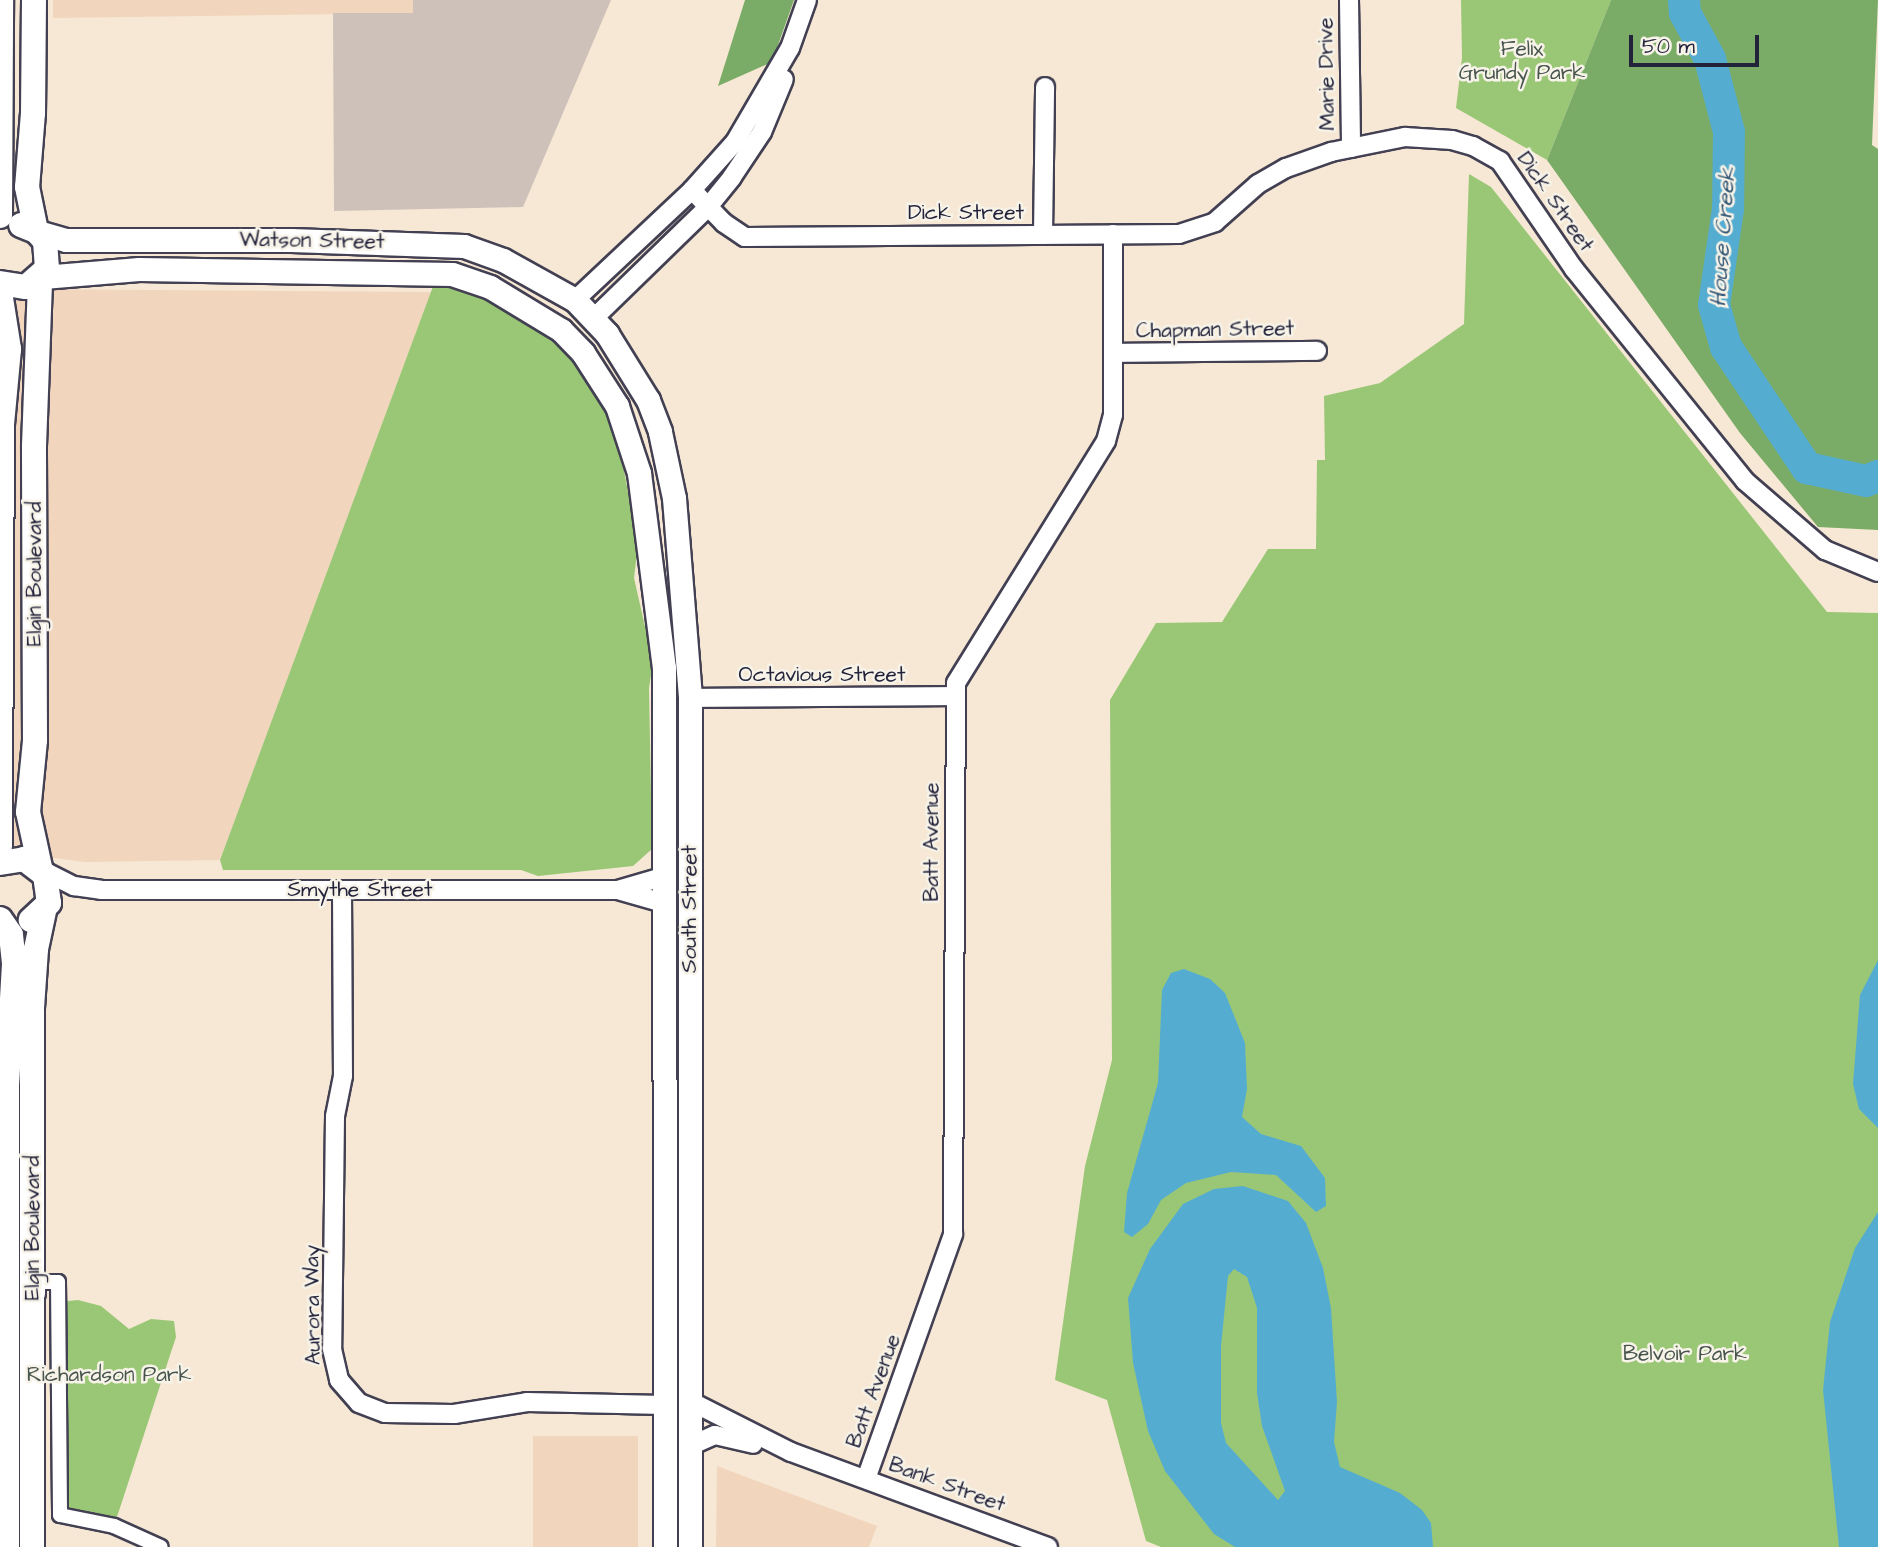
<!DOCTYPE html>
<style>
body{margin:0}
#map{position:relative;width:1878px;height:1547px;overflow:hidden;background:#f6e8d4;font-family:"Architects Daughter",sans-serif}
div>[style]{position:absolute}
.built>*{inset:0;background:#f1d5bd;transform-origin:0 0}
.industrial>*{inset:0;background:#cec1ba}
.green>*{inset:0;background:#9ac776}
.forest>*{inset:0;background:#7bac67}
.water>*{inset:0;background:#55acd1}
.river>*{height:32px;margin:-16px;padding:0 16px;transform-origin:16px;border-radius:16px;background:#55acd1}
.roads{filter:drop-shadow(2px 0 #424052) drop-shadow(-2px 0 #424052) drop-shadow(0 2px #424052) drop-shadow(0 -2px #424052)}
.pedestrian>*{height:14px;margin:-7px;padding:0 7px;transform-origin:7px;border-radius:7px;background:#fff}
.minor>*{height:18px;margin:-9px;padding:0 9px;transform-origin:9px;border-radius:9px;background:#fff}
.tertiary>*{height:23px;margin:-11.5px;padding:0 11.5px;transform-origin:11.5px;border-radius:11.5px;background:#fff}
.secondary>*{height:24px;margin:-12px;padding:0 12px;transform-origin:12px;border-radius:12px;background:#fff}
span{translate:-50% -50%;white-space:nowrap;text-align:center;line-height:1.15;-webkit-text-stroke:5px #f7f3e8;paint-order:stroke}
.park-label{font-size:21px;color:#46544d}
.street-label{font-size:21px;color:#22223b}
.water-label{font-size:23px;color:#365977;font-style:italic}
.scale{position:absolute;left:1629px;top:35px;width:130px;height:32px;box-sizing:border-box;border:4px solid #22223b;border-top:0;padding-left:9px;font-size:21px;line-height:24px;white-space:nowrap;color:#22223b;-webkit-text-stroke:5px #f7f3e8;paint-order:stroke}
</style>
<div id="map">
<div class="built">
<div style="clip-path:polygon(53px 0,413px 0,413px 13px,53px 18px)"></div>
<div style="clip-path:polygon(0 289px,431px 292px,220px 860px,85px 862px,0 851px)"></div>
<div style="left:533px;top:1436px;width:105px;height:111px"></div>
<div style="clip-path:polygon(717px 1466px,877px 1526px,869px 1547px,716px 1547px)"></div>
</div>
<div class="industrial">
<div style="clip-path:polygon(413px 0,611px 0,523px 207px,334px 211px,333px 13px,413px 13px)"></div>
</div>
<div class="green">
<div style="clip-path:polygon(1461px 0,1611px 0,1547px 160px,1456px 108px,1462px 58px)"></div>
<div style="clip-path:polygon(1469px 174px,1491px 187px,1827px 612px,1878px 613px,1878px 1547px,1161px 1547px,1146px 1541px,1107px 1400px,1055px 1380px,1085px 1166px,1112px 1060px,1110px 700px,1156px 623px,1222px 622px,1268px 549px,1316px 549px,1317px 460px,1325px 460px,1324px 396px,1380px 383px,1464px 324px)"></div>
<div style="clip-path:polygon(435px 281px,483px 297px,532px 325px,566px 353px,607px 411px,622px 460px,638px 545px,634px 578px,653px 662px,649px 688px,652px 849px,633px 866px,538px 876px,521px 870px,223px 870px,220px 860px)"></div>
<div style="clip-path:polygon(78px 1300px,101px 1306px,129px 1329px,151px 1319px,174px 1321px,176px 1337px,114px 1526px,60px 1515px,58px 1302px)"></div>
</div>
<div class="forest">
<div style="clip-path:polygon(745px 0,794px 0,772px 62px,718px 86px)"></div>
<div style="clip-path:polygon(1611px 0,1878px 0,1872px 145px,1878px 149px,1878px 530px,1818px 527px,1740px 433px,1547px 160px)"></div>
</div>
<div class="water">
<div style="clip-path:polygon(1878px 960px,1878px 1128px,1859px 1109px,1853px 1084px,1860px 995px)"></div>
<div style="clip-path:polygon(1184px 969px,1210px 979px,1225px 993px,1245px 1043px,1247px 1089px,1242px 1117px,1261px 1134px,1301px 1146px,1325px 1178px,1326px 1206px,1316px 1212px,1276px 1175px,1231px 1172px,1186px 1183px,1161px 1200px,1148px 1224px,1132px 1237px,1124px 1232px,1127px 1193px,1158px 1083px,1162px 990px,1171px 973px)"></div>
<div style="clip-path:polygon(evenodd,1243px 1186px,1288px 1201px,1306px 1223px,1323px 1268px,1331px 1308px,1337px 1402px,1334px 1442px,1340px 1467px,1400px 1493px,1422px 1510px,1431px 1523px,1433px 1547px,1235px 1547px,1214px 1534px,1165px 1471px,1148px 1431px,1133px 1363px,1128px 1298px,1150px 1249px,1183px 1204px,1214px 1189px,1243px 1186px,1234px 1269px,1247px 1277px,1257px 1308px,1257px 1393px,1262px 1426px,1285px 1491px,1278px 1500px,1226px 1443px,1221px 1423px,1221px 1346px,1228px 1276px,1234px 1269px)"></div>
<div style="clip-path:polygon(1878px 1212px,1878px 1547px,1839px 1547px,1823px 1390px,1830px 1322px,1855px 1248px)"></div>
</div>
<div class="river">
<div style="left:1684px;top:0;width:13px;rotate:86deg"></div>
<div style="left:1685px;top:13px;width:52px;rotate:61.5deg"></div>
<div style="left:1710px;top:59px;width:75px;rotate:75.4deg"></div>
<div style="left:1729px;top:132px;width:77px;rotate:90.7deg"></div>
<div style="left:1728px;top:209px;width:97px;rotate:98.3deg"></div>
<div style="left:1714px;top:305px;width:44px;rotate:74.1deg"></div>
<div style="left:1726px;top:347px;width:146px;rotate:56.2deg"></div>
<div style="left:1807px;top:468px;width:60px;rotate:12.4deg"></div>
<div style="left:1866px;top:481px;width:13px;rotate:-23deg"></div>
</div>
<div class="roads">
<div class="pedestrian">
<div style="left:38px;top:1294px;width:12px;rotate:-90deg"></div>
<div style="left:38px;top:1282px;width:20px"></div>
<div style="left:58px;top:1282px;width:233px;rotate:89.5deg"></div>
<div style="left:60px;top:1515px;width:55px;rotate:11.5deg"></div>
<div style="left:114px;top:1526px;width:51px;rotate:24.1deg"></div>
</div>
<div class="minor">
<div style="left:1349px;top:0;width:148px;rotate:89.2deg"></div>
<div style="left:692px;top:190px;width:46px;rotate:45.9deg"></div>
<div style="left:724px;top:223px;width:25px;rotate:34deg"></div>
<div style="left:745px;top:237px;width:434px;rotate:-0.4deg"></div>
<div style="left:1179px;top:234px;width:38px;rotate:-18deg"></div>
<div style="left:1215px;top:222px;width:57px;rotate:-41.5deg"></div>
<div style="left:1258px;top:184px;width:32px;rotate:-30deg"></div>
<div style="left:1286px;top:168px;width:48px;rotate:-19.6deg"></div>
<div style="left:1331px;top:152px;width:76px;rotate:-11.5deg"></div>
<div style="left:1405px;top:137px;width:47px;rotate:3.7deg"></div>
<div style="left:1452px;top:140px;width:22px;rotate:16deg"></div>
<div style="left:1473px;top:146px;width:31px;rotate:29deg"></div>
<div style="left:1500px;top:161px;width:131px;rotate:55.6deg"></div>
<div style="left:1574px;top:269px;width:272px;rotate:51.1deg"></div>
<div style="left:1745px;top:481px;width:106px;rotate:40.8deg"></div>
<div style="left:1825px;top:550px;width:57px;rotate:22.5deg"></div>
<div style="left:1043px;top:235px;width:148px;rotate:-89.2deg"></div>
<div style="left:575px;top:300px;width:161px;rotate:-43.2deg"></div>
<div style="left:692px;top:190px;width:64px;rotate:-48.1deg"></div>
<div style="left:735px;top:142px;width:109px;rotate:-59.7deg"></div>
<div style="left:790px;top:48px;width:51px;rotate:-70.5deg"></div>
<div style="left:594px;top:318px;width:159px;rotate:-44.2deg"></div>
<div style="left:708px;top:207px;width:38px;rotate:-51deg"></div>
<div style="left:732px;top:177px;width:54px;rotate:-56.3deg"></div>
<div style="left:762px;top:132px;width:57px;rotate:-67.5deg"></div>
<div style="left:1113px;top:353px;width:204px;rotate:-0.6deg"></div>
<div style="left:690px;top:698px;width:265px;rotate:-0.4deg"></div>
<div style="left:42px;top:870px;width:36px;rotate:27deg"></div>
<div style="left:74px;top:886px;width:27px;rotate:8deg"></div>
<div style="left:101px;top:890px;width:517px"></div>
<div style="left:618px;top:890px;width:50px;rotate:-16.3deg"></div>
<div style="left:342px;top:890px;width:186px;rotate:89.7deg"></div>
<div style="left:343px;top:1076px;width:41px;rotate:101.3deg"></div>
<div style="left:335px;top:1116px;width:233px;rotate:90.7deg"></div>
<div style="left:332px;top:1349px;width:32px;rotate:77deg"></div>
<div style="left:339px;top:1380px;width:30px;rotate:49deg"></div>
<div style="left:359px;top:1403px;width:28px;rotate:21deg"></div>
<div style="left:385px;top:1413px;width:69px;rotate:0.8deg"></div>
<div style="left:454px;top:1414px;width:74px;rotate:-9.3deg"></div>
<div style="left:527px;top:1402px;width:137px;rotate:1.3deg"></div>
<div style="left:618px;top:890px;width:51px;rotate:15.9deg"></div>
<div style="left:690px;top:1401px;width:113px;rotate:26.8deg"></div>
<div style="left:791px;top:1452px;width:274px;rotate:20.3deg"></div>
<div style="left:690px;top:1446px;width:27px;rotate:-24deg"></div>
<div style="left:715px;top:1435px;width:39px;rotate:13deg"></div>
<div style="left:866px;top:1479px;width:260px;rotate:-70.4deg"></div>
<div style="left:953px;top:1234px;width:551px;rotate:-89.69deg"></div>
<div style="left:956px;top:683px;width:285px;rotate:-58.2deg"></div>
<div style="left:1106px;top:441px;width:27px;rotate:-75deg"></div>
<div style="left:1113px;top:415px;width:181px;rotate:-90deg"></div>
</div>
<div class="tertiary">
<div style="left:38px;top:232px;width:29px;rotate:16deg"></div>
<div style="left:66px;top:240px;width:225px"></div>
<div style="left:291px;top:240px;width:173px;rotate:2deg"></div>
<div style="left:464px;top:246px;width:41px;rotate:19.7deg"></div>
<div style="left:503px;top:260px;width:82px;rotate:29.1deg"></div>
<div style="left:575px;top:300px;width:47px;rotate:46.7deg"></div>
<div style="left:607px;top:334px;width:78px;rotate:58.2deg"></div>
<div style="left:648px;top:400px;width:34px;rotate:69deg"></div>
<div style="left:660px;top:432px;width:67px;rotate:78deg"></div>
<div style="left:674px;top:498px;width:201px;rotate:85.4deg"></div>
<div style="left:690px;top:698px;width:849px;rotate:90deg"></div>
<div style="left:43px;top:277px;width:96px;rotate:-4.8deg"></div>
<div style="left:139px;top:269px;width:313px;rotate:0.9deg"></div>
<div style="left:452px;top:274px;width:40px;rotate:18.9deg"></div>
<div style="left:490px;top:287px;width:83px;rotate:31.2deg"></div>
<div style="left:561px;top:330px;width:32px;rotate:46deg"></div>
<div style="left:583px;top:353px;width:63px;rotate:57.3deg"></div>
<div style="left:617px;top:406px;width:71px;rotate:71.8deg"></div>
<div style="left:639px;top:473px;width:197px;rotate:82.7deg"></div>
<div style="left:664px;top:668px;width:879px;rotate:89.93deg"></div>
</div>
<div class="secondary">
<div style="left:34px;top:0;width:113px;rotate:90.5deg"></div>
<div style="left:33px;top:113px;width:74px;rotate:94.6deg"></div>
<div style="left:27px;top:187px;width:45px;rotate:78.4deg"></div>
<div style="left:0;top:216px;width:216px;rotate:-89.7deg"></div>
<div style="left:0;top:283px;width:26px;rotate:9deg"></div>
<div style="left:26px;top:287px;width:28px;rotate:-41deg"></div>
<div style="left:47px;top:269px;width:28px;rotate:-94deg"></div>
<div style="left:45px;top:241px;width:13px;rotate:-132deg"></div>
<div style="left:36px;top:231px;width:16px;rotate:-158deg"></div>
<div style="left:0;top:292px;width:58px;rotate:81deg"></div>
<div style="left:9px;top:349px;width:75px;rotate:95.3deg"></div>
<div style="left:2px;top:424px;width:422px;rotate:90.3deg"></div>
<div style="left:0;top:863px;width:24px;rotate:-9deg"></div>
<div style="left:24px;top:859px;width:26px;rotate:37deg"></div>
<div style="left:45px;top:875px;width:28px;rotate:82deg"></div>
<div style="left:49px;top:903px;width:25px;rotate:137deg"></div>
<div style="left:40px;top:867px;width:56px;rotate:-102.3deg"></div>
<div style="left:28px;top:812px;width:72px;rotate:-84.4deg"></div>
<div style="left:35px;top:740px;width:294px;rotate:-90.2deg"></div>
<div style="left:34px;top:446px;width:167px;rotate:-87.9deg"></div>
<div style="left:0;top:919px;width:19px;rotate:55deg"></div>
<div style="left:11px;top:935px;width:29px;rotate:84deg"></div>
<div style="left:14px;top:964px;width:120px;rotate:93.3deg"></div>
<div style="left:7px;top:1084px;width:463px;rotate:90deg"></div>
<div style="left:32px;top:1547px;width:539px;rotate:-90deg"></div>
<div style="left:32px;top:1008px;width:59px;rotate:-86.1deg"></div>
<div style="left:36px;top:949px;width:39px;rotate:-78deg"></div>
</div>
</div>
<div class="park-label">
<span style="left:1522px;top:61px">Felix<br>Grundy Park</span>
<span style="left:1685px;top:1354px">Belvoir Park</span>
<span style="left:109px;top:1375px">Richardson Park</span>
</div>
<div class="street-label">
<span style="left:1327px;top:74px;rotate:-91deg">Marie Drive</span>
<span style="left:1555px;top:202px;rotate:55deg">Dick Street</span>
<span style="left:966px;top:213px">Dick Street</span>
<span style="left:312px;top:241px;rotate:1deg">Watson Street</span>
<span style="left:1215px;top:330px;rotate:-1deg">Chapman Street</span>
<span style="left:35px;top:574px;rotate:-90deg">Elgin Boulevard</span>
<span style="left:822px;top:675px">Octavious Street</span>
<span style="left:932px;top:842px;rotate:-90deg">Batt Avenue</span>
<span style="left:360px;top:890px">Smythe Street</span>
<span style="left:690px;top:909px;rotate:-90deg">South Street</span>
<span style="left:33px;top:1228px;rotate:-90deg">Elgin Boulevard</span>
<span style="left:313px;top:1305px;rotate:-91deg">Aurora Way</span>
<span style="left:874px;top:1391px;rotate:-70deg">Batt Avenue</span>
<span style="left:947px;top:1485px;rotate:20deg">Bank Street</span>
</div>
<div class="water-label">
<span style="left:1723px;top:237px;rotate:-86deg">House Creek</span>
</div>
<div class="scale">50 m</div>
</div>
